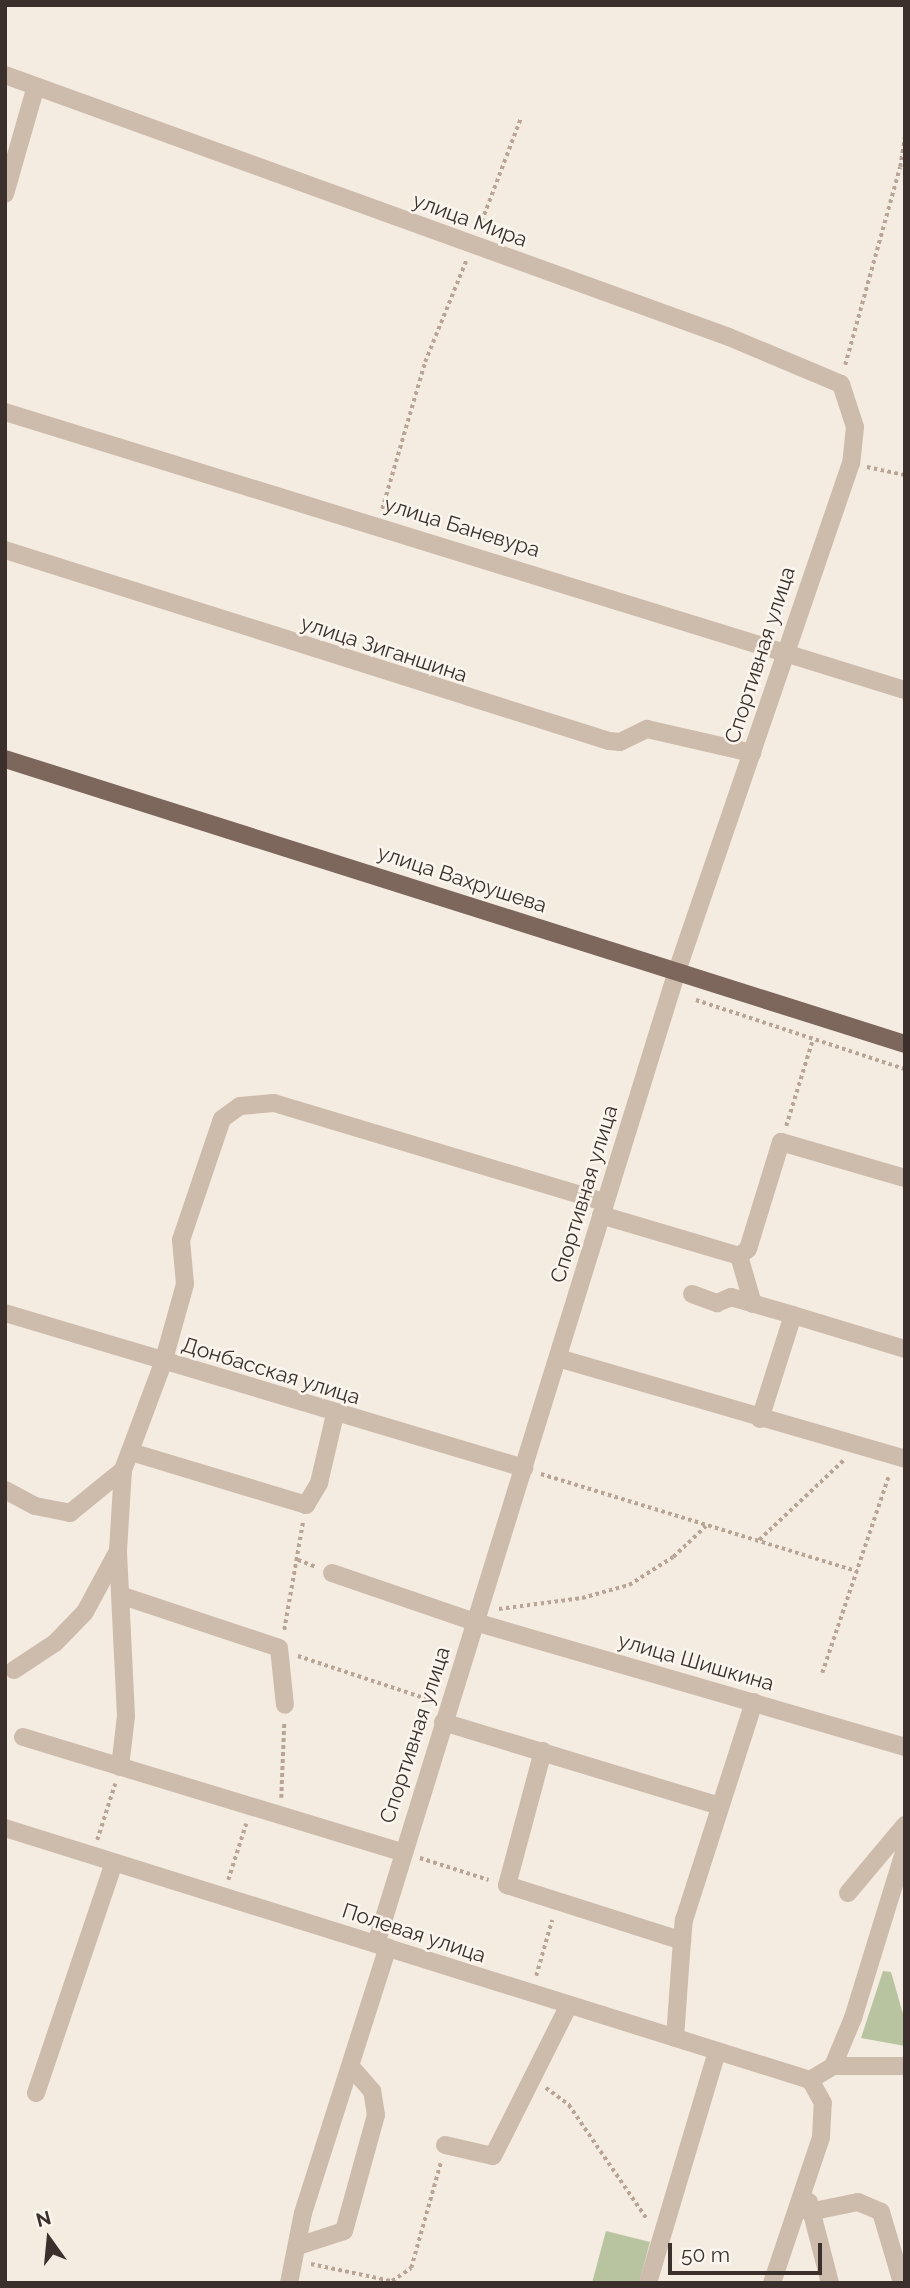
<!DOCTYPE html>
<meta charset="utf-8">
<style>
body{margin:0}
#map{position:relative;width:910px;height:2288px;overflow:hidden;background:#f4ebe1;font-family:Raleway,sans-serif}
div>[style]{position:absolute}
.green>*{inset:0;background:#b8c4a0}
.path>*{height:3.5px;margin-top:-1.75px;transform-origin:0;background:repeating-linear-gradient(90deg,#b9a596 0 3.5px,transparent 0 7px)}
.minor>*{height:18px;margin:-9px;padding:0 9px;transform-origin:9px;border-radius:9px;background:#cdbbac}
.major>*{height:18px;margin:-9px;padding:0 9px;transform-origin:9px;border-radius:9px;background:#7d675c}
span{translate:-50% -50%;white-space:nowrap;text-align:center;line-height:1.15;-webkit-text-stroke:5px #fbf5ee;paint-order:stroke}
.street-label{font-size:21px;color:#3b302b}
.frame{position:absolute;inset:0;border:7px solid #3b302b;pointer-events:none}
.north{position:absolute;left:14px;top:2204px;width:70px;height:70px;-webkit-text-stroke:5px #fbf5ee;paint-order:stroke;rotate:345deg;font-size:19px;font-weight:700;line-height:28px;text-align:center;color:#3b302b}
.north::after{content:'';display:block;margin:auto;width:24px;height:32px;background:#3b302b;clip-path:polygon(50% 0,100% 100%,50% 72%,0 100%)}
.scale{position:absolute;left:668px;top:2243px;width:154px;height:32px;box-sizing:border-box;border:4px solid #3b302b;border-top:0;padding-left:9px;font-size:21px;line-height:24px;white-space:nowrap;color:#3b302b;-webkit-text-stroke:5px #fbf5ee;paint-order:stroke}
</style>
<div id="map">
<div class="green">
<div style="clip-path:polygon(883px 1971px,891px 1972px,905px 2021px,905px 2046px,861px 2038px)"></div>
<div style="clip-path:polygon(606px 2231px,650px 2242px,639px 2283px,592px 2283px)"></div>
</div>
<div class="path">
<div style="left:479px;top:228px;width:116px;rotate:-69.2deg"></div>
<div style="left:845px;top:365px;width:205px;rotate:-74.5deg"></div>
<div style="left:900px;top:167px;width:32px;rotate:-81deg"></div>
<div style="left:867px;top:467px;width:39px;rotate:12deg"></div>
<div style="left:382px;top:509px;width:153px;rotate:-73.7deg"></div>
<div style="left:425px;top:362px;width:109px;rotate:-67.9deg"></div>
<div style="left:696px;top:1000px;width:220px;rotate:18.3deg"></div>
<div style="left:786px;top:1126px;width:91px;rotate:-72.8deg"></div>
<div style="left:541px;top:1474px;width:331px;rotate:17.1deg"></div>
<div style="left:759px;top:1540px;width:117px;rotate:-43.3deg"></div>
<div style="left:298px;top:1560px;width:19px;rotate:21deg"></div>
<div style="left:499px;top:1609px;width:84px;rotate:-7.5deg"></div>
<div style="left:582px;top:1598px;width:49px;rotate:-15.5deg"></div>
<div style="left:629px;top:1585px;width:52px;rotate:-32.5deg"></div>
<div style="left:673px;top:1557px;width:45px;rotate:-43.2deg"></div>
<div style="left:284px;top:1630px;width:111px;rotate:-80.1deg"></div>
<div style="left:298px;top:1656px;width:142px;rotate:18.4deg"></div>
<div style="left:822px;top:1673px;width:209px;rotate:-71.3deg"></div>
<div style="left:281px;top:1798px;width:76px;rotate:-87.7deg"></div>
<div style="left:97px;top:1840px;width:59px;rotate:-72.2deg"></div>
<div style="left:420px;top:1858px;width:72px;rotate:17.7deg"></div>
<div style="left:228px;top:1880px;width:59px;rotate:-72.2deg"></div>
<div style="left:536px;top:1976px;width:58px;rotate:-74.1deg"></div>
<div style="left:546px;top:2088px;width:29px;rotate:36deg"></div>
<div style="left:569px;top:2105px;width:138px;rotate:55.6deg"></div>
<div style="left:311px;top:2264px;width:83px;rotate:11.9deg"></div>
<div style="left:392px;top:2281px;width:23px;rotate:-34deg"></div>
<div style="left:411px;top:2268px;width:111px;rotate:-74.3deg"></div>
</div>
<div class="minor">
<div style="left:5px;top:75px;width:770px;rotate:19.89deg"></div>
<div style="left:729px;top:337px;width:121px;rotate:22.8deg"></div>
<div style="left:841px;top:384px;width:45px;rotate:72deg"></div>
<div style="left:855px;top:427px;width:36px;rotate:96deg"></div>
<div style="left:851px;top:463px;width:537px;rotate:108.91deg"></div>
<div style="left:677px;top:971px;width:1018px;rotate:107.19deg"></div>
<div style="left:5px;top:194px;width:112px;rotate:-74deg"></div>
<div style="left:5px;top:412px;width:942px;rotate:17.17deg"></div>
<div style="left:5px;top:550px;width:633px;rotate:17.55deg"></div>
<div style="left:609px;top:741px;width:11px;rotate:5deg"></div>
<div style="left:620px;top:742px;width:30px;rotate:-26deg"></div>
<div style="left:647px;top:729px;width:108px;rotate:12.9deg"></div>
<div style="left:601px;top:1215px;width:144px;rotate:16.5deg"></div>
<div style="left:739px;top:1256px;width:11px;rotate:-38deg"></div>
<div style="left:748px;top:1249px;width:112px;rotate:-72.9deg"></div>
<div style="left:781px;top:1142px;width:129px;rotate:16.2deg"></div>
<div style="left:739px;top:1256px;width:50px;rotate:73.7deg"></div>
<div style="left:692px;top:1294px;width:27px;rotate:20deg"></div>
<div style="left:717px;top:1303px;width:15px;rotate:-23deg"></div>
<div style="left:731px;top:1297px;width:65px;rotate:16.2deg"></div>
<div style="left:5px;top:1313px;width:542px;rotate:16.63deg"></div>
<div style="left:558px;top:1358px;width:361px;rotate:16.2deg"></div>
<div style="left:760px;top:1419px;width:109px;rotate:-72.4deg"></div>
<div style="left:793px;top:1315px;width:117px;rotate:16.9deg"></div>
<div style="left:131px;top:1452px;width:183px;rotate:16.8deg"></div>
<div style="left:306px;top:1505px;width:26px;rotate:-59deg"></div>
<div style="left:319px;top:1483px;width:71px;rotate:-76.9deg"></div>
<div style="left:5px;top:1490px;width:34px;rotate:28deg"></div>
<div style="left:35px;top:1506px;width:36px;rotate:11deg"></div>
<div style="left:70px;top:1513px;width:68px;rotate:-39.1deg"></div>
<div style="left:332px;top:1573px;width:151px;rotate:18.9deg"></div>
<div style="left:475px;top:1622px;width:448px;rotate:16.2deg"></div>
<div style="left:123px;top:1596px;width:164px;rotate:18.4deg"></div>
<div style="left:279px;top:1648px;width:57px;rotate:84deg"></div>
<div style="left:14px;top:1670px;width:49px;rotate:-33.4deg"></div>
<div style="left:55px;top:1643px;width:43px;rotate:-45.9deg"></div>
<div style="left:85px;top:1612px;width:69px;rotate:-61.6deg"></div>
<div style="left:443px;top:1722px;width:288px;rotate:16.9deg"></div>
<div style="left:23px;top:1737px;width:395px;rotate:16.9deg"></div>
<div style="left:543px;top:1751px;width:139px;rotate:105deg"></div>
<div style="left:507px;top:1885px;width:184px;rotate:17.7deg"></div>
<div style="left:682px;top:1941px;width:21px;rotate:-85deg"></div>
<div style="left:684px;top:1920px;width:229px;rotate:-72.2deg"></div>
<div style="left:120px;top:1767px;width:51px;rotate:-83.3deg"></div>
<div style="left:126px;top:1716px;width:165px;rotate:-92.8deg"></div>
<div style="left:118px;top:1551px;width:81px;rotate:-86.5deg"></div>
<div style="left:123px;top:1470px;width:114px;rotate:-69.5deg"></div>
<div style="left:163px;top:1363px;width:82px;rotate:-74.4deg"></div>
<div style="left:185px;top:1284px;width:44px;rotate:-95.2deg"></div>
<div style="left:181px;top:1240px;width:128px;rotate:-71.3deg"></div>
<div style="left:222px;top:1119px;width:22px;rotate:-36deg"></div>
<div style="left:240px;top:1106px;width:34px;rotate:-5deg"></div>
<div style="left:274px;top:1103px;width:345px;rotate:16.7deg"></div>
<div style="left:5px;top:1828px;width:844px;rotate:17.38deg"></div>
<div style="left:848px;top:1893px;width:89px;rotate:-50deg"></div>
<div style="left:675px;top:2038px;width:97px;rotate:-85.9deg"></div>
<div style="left:833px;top:2066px;width:52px;rotate:-67.4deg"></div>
<div style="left:853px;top:2018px;width:177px;rotate:-72.9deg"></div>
<div style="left:810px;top:2080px;width:27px;rotate:-31deg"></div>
<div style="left:833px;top:2066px;width:72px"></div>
<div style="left:36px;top:2093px;width:241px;rotate:-71.3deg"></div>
<div style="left:445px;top:2145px;width:49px;rotate:12.9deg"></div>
<div style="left:493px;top:2156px;width:167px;rotate:-63.3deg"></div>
<div style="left:809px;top:2202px;width:84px;rotate:75.5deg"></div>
<div style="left:809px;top:2212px;width:50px;rotate:-11.5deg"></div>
<div style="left:858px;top:2202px;width:25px;rotate:23deg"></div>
<div style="left:881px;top:2212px;width:74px;rotate:73.5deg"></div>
<div style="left:298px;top:2246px;width:48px;rotate:-18.1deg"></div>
<div style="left:344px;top:2231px;width:120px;rotate:-74.6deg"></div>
<div style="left:376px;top:2115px;width:24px;rotate:-99deg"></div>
<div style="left:372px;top:2091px;width:33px;rotate:-131deg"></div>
<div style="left:289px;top:2283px;width:71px;rotate:-78.7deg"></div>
<div style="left:303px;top:2213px;width:279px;rotate:-72.3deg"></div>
<div style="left:648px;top:2283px;width:242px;rotate:-73.4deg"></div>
<div style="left:772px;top:2283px;width:154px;rotate:-71.4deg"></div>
<div style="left:821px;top:2137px;width:34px;rotate:-87deg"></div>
<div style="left:823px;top:2103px;width:26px;rotate:-119deg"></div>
</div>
<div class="major">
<div style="left:5px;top:759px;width:944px;rotate:17.57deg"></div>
</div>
<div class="street-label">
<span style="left:470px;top:220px;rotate:20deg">улица Мира</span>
<span style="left:462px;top:527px;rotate:17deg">улица Баневура</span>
<span style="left:384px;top:649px;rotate:18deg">улица Зиганшина</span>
<span style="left:760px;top:655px;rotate:-72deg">Спортивная улица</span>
<span style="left:462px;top:879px;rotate:18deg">улица Вахрушева</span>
<span style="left:584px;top:1194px;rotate:-73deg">Спортивная улица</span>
<span style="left:271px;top:1371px;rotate:17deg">Донбасская улица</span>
<span style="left:696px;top:1662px;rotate:16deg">улица Шишкина</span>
<span style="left:415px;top:1735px;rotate:-72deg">Спортивная улица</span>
<span style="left:414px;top:1933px;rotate:18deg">Полевая улица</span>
</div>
<div class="frame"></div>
<div class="north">N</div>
<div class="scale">50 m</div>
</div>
